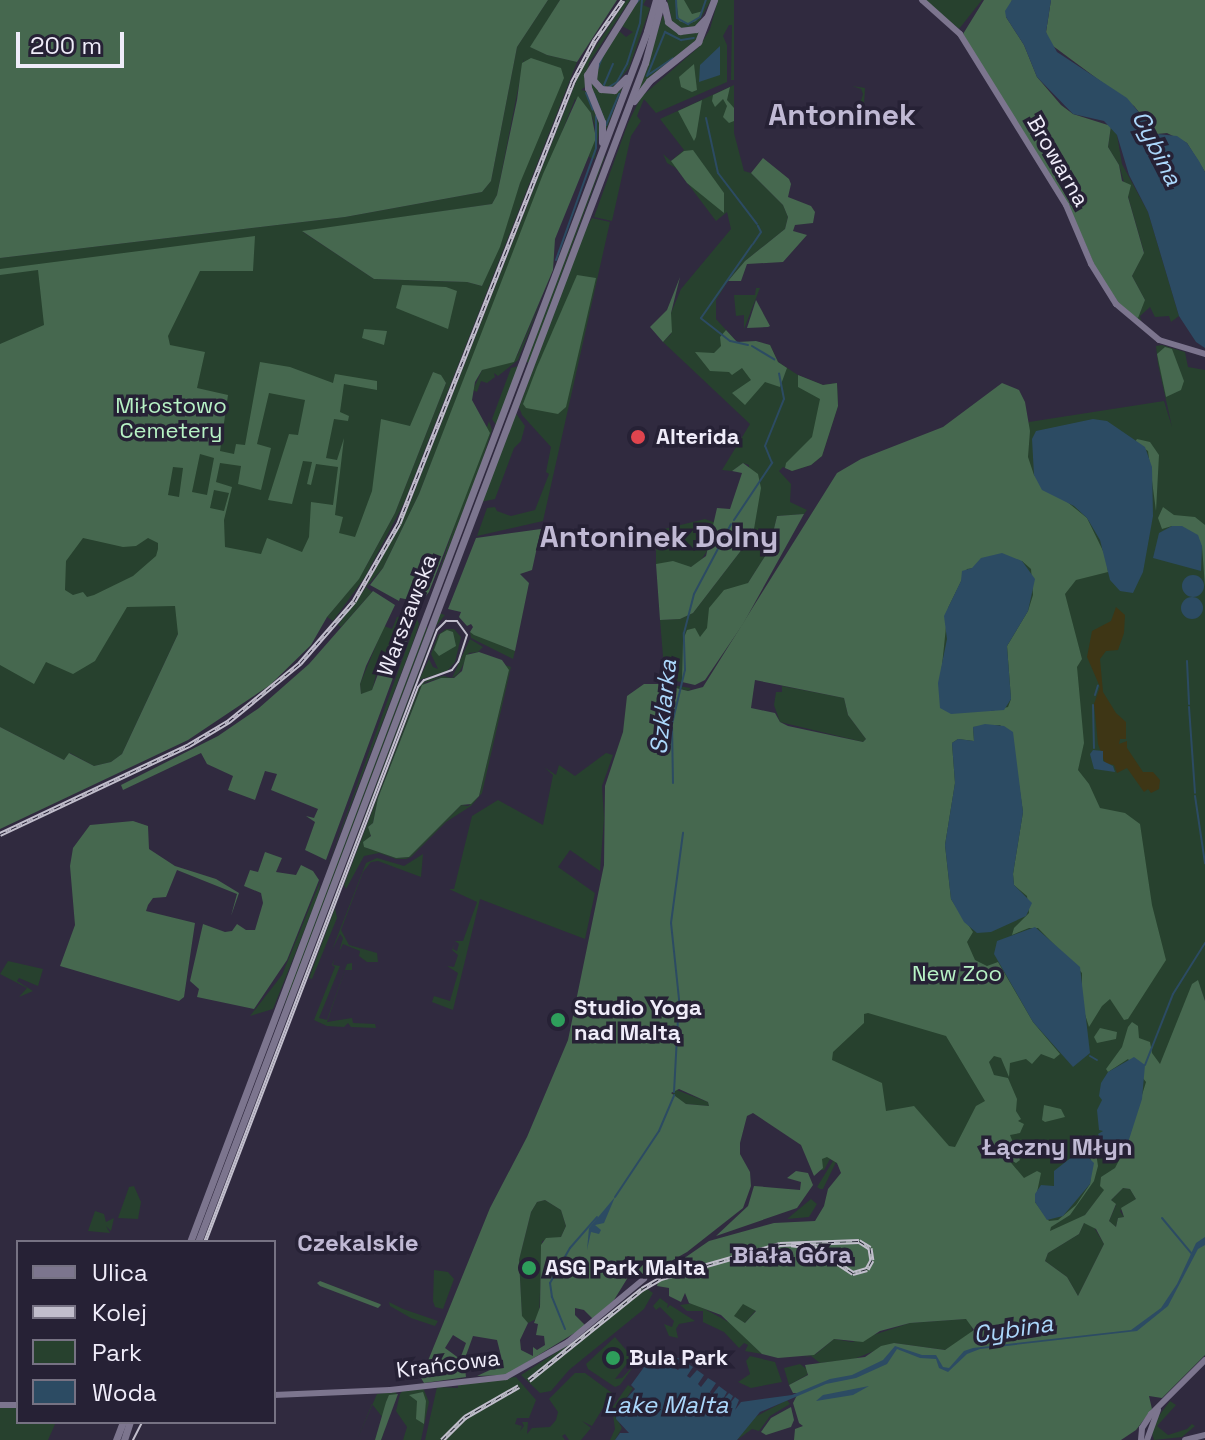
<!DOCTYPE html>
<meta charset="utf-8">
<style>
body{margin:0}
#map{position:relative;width:1205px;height:1440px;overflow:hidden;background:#302a3f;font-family:"Space Grotesk",sans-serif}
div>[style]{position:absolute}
.green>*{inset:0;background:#27412e}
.forest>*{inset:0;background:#46684f}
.sand>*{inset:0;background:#3e3615}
.water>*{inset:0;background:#2c4b63}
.round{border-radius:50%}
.stream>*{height:2px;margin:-1px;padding:0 1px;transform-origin:1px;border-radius:1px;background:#2c4b63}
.tertiary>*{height:6px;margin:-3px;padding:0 3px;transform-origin:3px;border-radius:3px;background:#7c758e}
.secondary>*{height:7px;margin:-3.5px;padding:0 3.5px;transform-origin:3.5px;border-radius:3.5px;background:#7c758e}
.tram>*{height:2px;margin:-1px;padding:0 1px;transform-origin:1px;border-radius:1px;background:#c1becc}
.rail>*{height:5px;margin-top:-2.5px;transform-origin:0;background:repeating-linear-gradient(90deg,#262135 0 6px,#c1becc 0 12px);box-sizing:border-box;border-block:2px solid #c1becc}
.dots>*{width:22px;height:22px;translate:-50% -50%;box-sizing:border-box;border:4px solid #262135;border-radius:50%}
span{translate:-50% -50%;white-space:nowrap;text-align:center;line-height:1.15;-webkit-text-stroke:7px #262135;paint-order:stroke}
.street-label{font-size:22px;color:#efecf9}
.park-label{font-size:22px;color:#b7f2c5}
.poi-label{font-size:22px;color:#efecf9;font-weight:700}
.left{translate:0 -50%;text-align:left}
.water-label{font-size:24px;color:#abd7fb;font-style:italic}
.neighbourhood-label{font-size:24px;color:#c0b9d4;font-weight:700}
.district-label{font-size:30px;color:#c0b9d4;font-weight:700}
.legend{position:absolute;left:16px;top:1240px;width:260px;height:184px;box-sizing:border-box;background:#262135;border:2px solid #767283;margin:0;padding:10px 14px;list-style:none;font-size:24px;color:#efecf9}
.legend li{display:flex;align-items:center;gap:16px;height:40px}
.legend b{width:40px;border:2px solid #767283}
.scale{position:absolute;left:16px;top:32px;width:108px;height:36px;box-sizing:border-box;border:4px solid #efecf9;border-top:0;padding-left:10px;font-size:24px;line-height:28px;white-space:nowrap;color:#efecf9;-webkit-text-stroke:6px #262135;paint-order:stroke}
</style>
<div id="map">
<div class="green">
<div style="clip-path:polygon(evenodd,548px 0,560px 0,531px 47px,547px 55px,577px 62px,404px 503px,365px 577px,333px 621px,327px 617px,356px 582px,178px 634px,122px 754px,111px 762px,94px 766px,70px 753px,64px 760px,0 727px,0 258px,345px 217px,482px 192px,491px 181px,517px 47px,548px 0,524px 59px,520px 183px,482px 286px,467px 282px,374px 279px,303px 232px,492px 204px,497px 195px,524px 59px,548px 0,433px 372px,446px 383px,395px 513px,364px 570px,433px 372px)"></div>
<div style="clip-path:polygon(626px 0,630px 0,589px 63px,585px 87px,581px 90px,586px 91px,600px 124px,595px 159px,589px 157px,596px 129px,591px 113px,575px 99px,419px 494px,383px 568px,366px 587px,372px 592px,341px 627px,338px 625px,364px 590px,409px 505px,581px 69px)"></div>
<div style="clip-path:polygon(637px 0,646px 0,643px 5px,650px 8px,629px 68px,613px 87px,603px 88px,596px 80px,599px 61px,618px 30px,626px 37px,633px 32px,620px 25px)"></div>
<div style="clip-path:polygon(667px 0,711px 0,696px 27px,686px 30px,673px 25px)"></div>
<div style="clip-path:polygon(718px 0,734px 0,734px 80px,731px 80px,732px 25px,729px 25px,723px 36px,727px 45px,727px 82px,656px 113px,644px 99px,637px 116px,641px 121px,631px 136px,612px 221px,594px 217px,628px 123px,641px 97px,700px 46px,710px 29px)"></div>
<div style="clip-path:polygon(924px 0,982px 0,959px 29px)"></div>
<div style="clip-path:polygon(663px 15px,676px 32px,690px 34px,700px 30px,698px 39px,638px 90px)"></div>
<div style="clip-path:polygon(591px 80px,604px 93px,623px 86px,605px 133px,589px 86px)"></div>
<div style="clip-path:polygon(734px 85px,734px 133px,744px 171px,751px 173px,783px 205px,788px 217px,785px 229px,745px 261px,728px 281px,716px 300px,716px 319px,737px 342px,770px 345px,778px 362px,798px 375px,823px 385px,837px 383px,838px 406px,822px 456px,811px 465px,792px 471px,783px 467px,779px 471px,791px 484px,790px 502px,807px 510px,804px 514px,777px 516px,769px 550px,748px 583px,685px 655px,682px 682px,665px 680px,660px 620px,680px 619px,693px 613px,746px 544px,749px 465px,743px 463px,732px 471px,722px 470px,750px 424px,663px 342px,671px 334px,671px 313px,681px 289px,731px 229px,727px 212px,716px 221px,676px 168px,667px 163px,663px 154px,671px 161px,684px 150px,660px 119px)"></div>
<div style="clip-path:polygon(852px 86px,865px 88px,863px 122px,848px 111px,859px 107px,863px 94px,861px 89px)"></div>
<div style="clip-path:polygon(848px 113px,861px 126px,828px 126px,828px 119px,823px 119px,843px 117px)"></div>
<div style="clip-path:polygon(1111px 126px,1117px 135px,1122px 164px,1148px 212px,1179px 316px,1171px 322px,1169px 316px,1155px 317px,1150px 307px,1140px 316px,1141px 321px,1131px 316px,1145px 300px,1132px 276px,1144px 252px,1119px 165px,1108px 147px)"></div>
<div style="clip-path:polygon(605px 156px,529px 363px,525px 361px,603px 157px)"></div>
<div style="clip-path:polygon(592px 218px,610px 222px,543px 521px,477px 536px,487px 508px,495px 507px,497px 511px,511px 516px,535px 510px,549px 474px,546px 472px,551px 447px,522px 415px,519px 407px,582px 235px)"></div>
<div style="clip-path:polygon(756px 288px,760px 288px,744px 329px,744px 315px,736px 316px,734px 295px,755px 295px)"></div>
<div style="clip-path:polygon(541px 301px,518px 360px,498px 376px,494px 373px,495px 377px,487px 383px,481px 381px,477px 392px,473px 390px,482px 370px,517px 356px)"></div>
<div style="clip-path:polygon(1162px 345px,1185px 352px,1188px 367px,1205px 370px,1205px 1001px,1200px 986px,1160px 1065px,1132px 1155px,1085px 1215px,1042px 1246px,843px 1174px,836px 1162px,823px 1189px,820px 1189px,817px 1187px,833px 1161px,830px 1159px,824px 1170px,817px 1170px,822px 1155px,827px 1157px,733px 1011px,877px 757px,1029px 422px,1164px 401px,1172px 427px,1158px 364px,1156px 346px)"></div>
<div style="clip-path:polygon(519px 366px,496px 425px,492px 419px,511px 368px)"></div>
<div style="clip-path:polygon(515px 412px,525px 426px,521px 441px,514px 448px,495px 499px,481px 502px)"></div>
<div style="clip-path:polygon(489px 421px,492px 430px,478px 474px,437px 578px)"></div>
<div style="clip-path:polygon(705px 519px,716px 523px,711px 545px,699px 563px,691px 567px,656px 564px,656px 531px)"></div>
<div style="clip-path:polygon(439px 613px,445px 615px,436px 626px,341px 881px)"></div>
<div style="clip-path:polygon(413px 615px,415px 618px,408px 618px,378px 667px,372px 691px,361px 694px,360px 684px,384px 626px,392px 629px,397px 617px)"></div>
<div style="clip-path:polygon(417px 619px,419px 624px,412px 645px,327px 868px)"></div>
<div style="clip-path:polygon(427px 623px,427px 629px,282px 1013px,300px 956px)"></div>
<div style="clip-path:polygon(446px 629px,454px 629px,461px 637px,455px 662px,447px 671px,419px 680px,429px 659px,433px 667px,438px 669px,431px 654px,438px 635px)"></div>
<div style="clip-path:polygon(470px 632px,515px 651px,513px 659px,471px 638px)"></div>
<div style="clip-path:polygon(470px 639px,483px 647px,478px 652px,469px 653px,459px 673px,450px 680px,441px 678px,426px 682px,421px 687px,378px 798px,373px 823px,368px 827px,371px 833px,367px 848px,396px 858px,409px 857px,461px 805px,468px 806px,479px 796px,509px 670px,505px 665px,511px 667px,482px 793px,471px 806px,446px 822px,411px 857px,406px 859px,396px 859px,379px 853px,364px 856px,346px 889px,344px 885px,420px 685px,428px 679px,444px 676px,452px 678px)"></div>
<div style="clip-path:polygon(665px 684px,691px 688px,688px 691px,678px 688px,667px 711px,663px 707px)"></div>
<div style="clip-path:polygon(782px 686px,844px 698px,848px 715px,866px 739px,863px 742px,780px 722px,774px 705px,776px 692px,782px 692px)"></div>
<div style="clip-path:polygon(606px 753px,613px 755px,602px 786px,604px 818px,600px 871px,570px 850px,558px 867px,595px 893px,585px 939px,480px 899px,453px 1010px,432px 1002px,434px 996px,450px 1001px,458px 973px,447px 966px,454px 967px,458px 955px,452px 950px,455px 943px,453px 949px,457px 951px,459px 944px,455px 941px,463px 941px,477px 902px,449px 889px,454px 889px,472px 816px,498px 800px,543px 825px,553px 775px,544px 767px,556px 775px,559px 765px,575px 776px)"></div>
<div style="clip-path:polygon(423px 854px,421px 877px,378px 861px,371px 862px,363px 872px,341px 930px,349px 945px,377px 953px,378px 962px,367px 962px,359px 956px,360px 951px,343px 944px,339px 952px,343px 938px,340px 934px,332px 950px,366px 863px,377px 858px,404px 866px)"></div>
<div style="clip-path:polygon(320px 882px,319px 894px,273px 1009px,250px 1016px,282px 975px)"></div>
<div style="clip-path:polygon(335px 908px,337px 918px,312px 979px,309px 978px)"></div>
<div style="clip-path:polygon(334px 959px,333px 965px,340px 966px,319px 1018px,327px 1020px,347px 964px,352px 963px,352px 970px,345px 970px,327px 1022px,352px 1018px,353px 1023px,375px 1024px,376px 1028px,351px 1027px,348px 1023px,344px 1027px,327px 1026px,314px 1020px,335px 967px,332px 965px)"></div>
<div style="clip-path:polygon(8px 961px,43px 969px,38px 986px,19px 978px,17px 981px,33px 991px,19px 997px,27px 988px,0 974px)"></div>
<div style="clip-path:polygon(674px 1089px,708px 1102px,709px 1106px,686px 1104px,673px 1096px)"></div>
<div style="clip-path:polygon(134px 1186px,141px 1202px,138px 1219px,118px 1218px,129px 1187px)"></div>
<div style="clip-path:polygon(1123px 1188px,1130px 1189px,1136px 1199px,1120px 1211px,1124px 1217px,1118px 1218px,1116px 1227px,1109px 1221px,1116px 1205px,1111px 1200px)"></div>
<div style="clip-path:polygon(811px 1199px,817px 1204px,809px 1217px,787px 1219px)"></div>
<div style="clip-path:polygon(545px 1200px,561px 1210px,566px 1226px,561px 1237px,542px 1241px,539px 1318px,528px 1323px,522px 1317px,519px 1260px,531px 1212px,537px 1202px)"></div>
<div style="clip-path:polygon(95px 1211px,104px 1214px,106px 1222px,114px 1218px,111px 1231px,106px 1226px,110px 1233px,88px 1231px)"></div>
<div style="clip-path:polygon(1084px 1223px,1092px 1224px,1104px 1244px,1078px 1296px,1067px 1277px,1045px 1261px,1048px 1253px,1079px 1234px)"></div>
<div style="clip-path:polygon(434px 1270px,448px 1272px,454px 1279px,443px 1309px,435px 1307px,433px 1301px)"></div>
<div style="clip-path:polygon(643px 1286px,653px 1293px,644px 1309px,569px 1370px,551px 1391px,540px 1393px,521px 1375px,577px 1339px)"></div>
<div style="clip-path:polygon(660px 1298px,668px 1304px,667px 1308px,670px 1305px,695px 1321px,679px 1324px,676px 1329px,678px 1338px,669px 1336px,664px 1324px,672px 1327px,674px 1321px,660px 1307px,656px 1310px,653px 1306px)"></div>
<div style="clip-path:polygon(389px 1302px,403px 1309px,438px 1321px,435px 1326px,411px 1318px,390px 1306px)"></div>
<div style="clip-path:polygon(694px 1303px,732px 1324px,762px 1354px,745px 1351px,748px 1345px,744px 1343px,739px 1348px,724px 1332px,703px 1322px,703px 1311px,687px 1311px,680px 1305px)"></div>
<div style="clip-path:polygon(743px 1303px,756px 1310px,745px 1323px,733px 1316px)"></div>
<div style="clip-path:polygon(966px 1319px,970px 1320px,973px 1333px,945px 1350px,894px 1343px,854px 1359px,820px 1363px,811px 1356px,801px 1358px,816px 1354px,834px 1339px,852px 1342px,910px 1323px)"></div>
<div style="clip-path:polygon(615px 1337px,632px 1357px,615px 1379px,622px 1378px,636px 1363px,620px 1385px,615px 1387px,588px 1369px,586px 1364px)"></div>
<div style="clip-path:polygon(750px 1356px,775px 1362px,782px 1382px,751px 1388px,738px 1382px,750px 1374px,746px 1361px)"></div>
<div style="clip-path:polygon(800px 1364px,808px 1370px,807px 1375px,789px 1385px,784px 1368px)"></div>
<div style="clip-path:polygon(575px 1373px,585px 1373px,612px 1393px,592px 1426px,582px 1421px,591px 1428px,581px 1440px,569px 1440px,565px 1434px,562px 1436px,565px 1440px,425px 1440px,437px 1387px,458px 1388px,458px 1385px,516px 1377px,536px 1400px,529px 1418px,517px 1418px,515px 1424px,522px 1426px,520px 1431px,524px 1426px,522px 1422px,528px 1422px,527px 1434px,532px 1428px,550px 1427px,556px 1420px,558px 1412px,549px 1399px)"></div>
<div style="clip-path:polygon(628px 1385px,633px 1388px,615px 1416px,622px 1428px,615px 1440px,610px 1440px,615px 1429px,612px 1408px)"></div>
<div style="clip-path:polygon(423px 1388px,429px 1402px,421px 1440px,403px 1440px,407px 1427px,396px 1411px,400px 1394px,403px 1390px)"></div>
<div style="clip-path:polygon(397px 1391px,381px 1440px,375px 1440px,383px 1418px,372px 1404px,357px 1440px,377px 1394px)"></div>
<div style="clip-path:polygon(787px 1400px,790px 1404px,770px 1416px,759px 1431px,752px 1429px,737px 1440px,753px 1418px)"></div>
<div style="clip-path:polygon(1170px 1401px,1176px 1405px,1157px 1426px,1168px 1435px,1187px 1429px,1192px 1424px,1195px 1426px,1182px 1437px,1154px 1440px,1152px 1433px,1158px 1417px)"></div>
<div style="clip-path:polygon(0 1407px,18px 1407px,18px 1422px,56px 1422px,48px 1440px,0 1440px)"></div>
</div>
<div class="forest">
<div style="clip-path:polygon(0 0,548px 0,517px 47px,491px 181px,482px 192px,345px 217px,0 258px)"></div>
<div style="clip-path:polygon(560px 0,617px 0,577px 62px,547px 55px,530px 47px)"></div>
<div style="clip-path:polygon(676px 0,684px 0,692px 14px,703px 11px,696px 21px,688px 24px,679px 21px)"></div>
<div style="clip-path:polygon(984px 0,1012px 0,1006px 17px,1024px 45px,1037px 77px,1061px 105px,1073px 114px,1111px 126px,1108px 147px,1119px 165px,1122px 181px,1131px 185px,1128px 197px,1144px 253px,1132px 276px,1145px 300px,1138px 318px,1123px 309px,1098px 273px,1081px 234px,963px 34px)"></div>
<div style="clip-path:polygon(1051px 0,1205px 0,1205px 172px,1187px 143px,1167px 133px,1157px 134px,1134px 106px,1049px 43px,1046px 32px)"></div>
<div style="clip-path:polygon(531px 58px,561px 68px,564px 78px,520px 183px,500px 247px,482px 286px,467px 282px,374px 279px,302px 231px,492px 204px,497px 195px,517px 100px,522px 63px)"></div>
<div style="clip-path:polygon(694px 64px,697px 90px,692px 92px,681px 87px,679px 77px)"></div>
<div style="clip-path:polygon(730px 87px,727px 100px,734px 108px,734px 121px,729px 123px,723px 117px,727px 106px,723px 99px,715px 107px,712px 101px,713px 95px)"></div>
<div style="clip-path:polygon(578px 96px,591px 113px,596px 138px,555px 239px,553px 270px,514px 362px,482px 370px,475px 382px,472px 400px,490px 433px,429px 592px,421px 602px,400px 598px,399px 601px,370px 585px,383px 568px,419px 494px,543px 174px)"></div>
<div style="clip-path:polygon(702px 100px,696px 137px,694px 141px,678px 111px)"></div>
<div style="clip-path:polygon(693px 150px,724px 193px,724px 213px,687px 183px,671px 161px,684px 151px)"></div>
<div style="clip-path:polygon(763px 158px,789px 179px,791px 184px,788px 197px,811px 206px,815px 212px,813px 223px,795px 225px,793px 231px,807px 235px,783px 262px,747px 264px,741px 281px,728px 281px,745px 261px,785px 229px,788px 217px,783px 205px,751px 173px)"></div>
<div style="clip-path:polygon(evenodd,255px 236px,253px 271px,200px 271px,168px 336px,170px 345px,205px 352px,197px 388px,228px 395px,220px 451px,234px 454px,236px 444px,245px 445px,260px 362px,290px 367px,333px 383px,335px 374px,377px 381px,377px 390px,344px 384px,340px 412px,349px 416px,348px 421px,334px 419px,326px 458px,337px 460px,344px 438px,335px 515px,343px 517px,339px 533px,355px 537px,372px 491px,381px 419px,410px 426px,433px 372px,441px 375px,446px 383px,395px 513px,359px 579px,327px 617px,311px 645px,270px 685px,188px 740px,0 829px,0 727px,64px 760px,69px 753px,94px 766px,111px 762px,122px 754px,178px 634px,175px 606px,127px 607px,95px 661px,73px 674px,46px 662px,34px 684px,0 665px,0 344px,44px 325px,38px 270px,0 275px,0 269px,255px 236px,269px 393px,305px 400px,298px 435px,289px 434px,268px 500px,292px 504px,303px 461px,312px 462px,307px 484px,311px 485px,316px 464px,338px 467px,333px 505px,311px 502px,309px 537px,302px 552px,267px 538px,261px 554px,225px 547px,224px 520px,232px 487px,216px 482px,220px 463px,241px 466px,238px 484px,261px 490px,271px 448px,257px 444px,269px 393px,255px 236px,200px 454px,214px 458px,207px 495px,192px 492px,200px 454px,255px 236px,173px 467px,183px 468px,179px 497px,168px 495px,173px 467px,255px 236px,214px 490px,229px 493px,224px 511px,210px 508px,214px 490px,255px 236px,83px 538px,123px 547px,136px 546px,148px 538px,158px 543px,158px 549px,156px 556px,133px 576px,94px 595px,87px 597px,83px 592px,73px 595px,65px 590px,66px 561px,83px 538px)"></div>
<div style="clip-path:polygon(577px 275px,596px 278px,566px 407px,558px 414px,526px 408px,523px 404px,537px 367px)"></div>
<div style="clip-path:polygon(680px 277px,671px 313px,672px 332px,663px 342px,650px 327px,667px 310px)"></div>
<div style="clip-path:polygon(402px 285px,446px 287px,457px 291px,448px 329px,396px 308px)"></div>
<div style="clip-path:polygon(756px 300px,770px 326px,768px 327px,747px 328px)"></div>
<div style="clip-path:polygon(364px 329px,387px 331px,384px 345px,362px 338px)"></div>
<div style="clip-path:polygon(726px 330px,737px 342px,756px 341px,770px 345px,778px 362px,787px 368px,780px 387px,765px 382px,745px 405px,732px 393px,751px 380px,742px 368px,732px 375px,729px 372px,710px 371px,695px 352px,714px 353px,721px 346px,720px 337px)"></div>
<div style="clip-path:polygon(1165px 347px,1172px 349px,1184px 381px,1181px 390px,1166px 397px,1157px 354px)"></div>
<div style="clip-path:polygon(798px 375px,823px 385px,837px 383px,838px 406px,822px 456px,811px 465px,792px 471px,785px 468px,786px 463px,812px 437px,820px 399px,798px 387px)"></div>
<div style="clip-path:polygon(evenodd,1002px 383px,1019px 390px,1025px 402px,1030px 431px,1028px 457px,1034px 475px,1087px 518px,1106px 557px,1108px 572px,1076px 580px,1065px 594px,1082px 659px,1077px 667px,1084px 743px,1078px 770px,1089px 784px,1100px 808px,1125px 813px,1140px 824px,1152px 905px,1166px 960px,1128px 1019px,1124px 1020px,1110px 999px,1102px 1006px,1089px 1027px,1082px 1005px,1082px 973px,1038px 928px,1029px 928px,1012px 935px,1014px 928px,1029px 913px,1027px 896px,1014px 885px,1013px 874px,1023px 812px,1012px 737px,1000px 725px,973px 727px,974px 741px,958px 739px,952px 743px,955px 783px,945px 845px,951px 899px,973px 932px,967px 942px,975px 960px,987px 966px,998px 962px,1033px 1022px,1060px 1054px,1054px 1059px,1041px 1054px,1032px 1064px,1026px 1059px,1010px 1063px,1009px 1077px,1001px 1058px,994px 1056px,989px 1062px,994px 1075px,1008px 1078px,1017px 1099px,1016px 1111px,1021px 1119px,1018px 1121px,1024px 1124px,1020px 1133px,1010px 1135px,1020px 1160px,1016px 1163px,1007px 1158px,1024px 1178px,1037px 1171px,1041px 1173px,1035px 1202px,1049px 1221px,1058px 1220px,1076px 1205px,1090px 1184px,1092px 1165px,1087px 1145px,1081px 1141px,1090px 1136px,1094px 1139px,1098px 1166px,1094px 1181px,1070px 1215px,1051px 1227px,1050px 1231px,1085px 1215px,1104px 1190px,1100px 1186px,1101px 1177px,1115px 1168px,1126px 1147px,1146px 1082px,1128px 1059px,1108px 1072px,1106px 1069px,1122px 1047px,1128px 1027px,1132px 1022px,1138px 1026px,1139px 1038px,1150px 1042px,1152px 1053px,1160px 1064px,1192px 984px,1198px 980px,1205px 1001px,1205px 1355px,1162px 1398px,1149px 1396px,1152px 1409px,1136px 1430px,1121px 1440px,794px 1440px,795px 1429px,803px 1426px,799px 1423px,793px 1403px,798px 1393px,793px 1393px,789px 1385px,808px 1375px,805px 1365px,865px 1357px,881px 1346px,894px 1343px,945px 1350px,974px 1330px,966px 1319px,910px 1323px,880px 1331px,863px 1342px,834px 1339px,814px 1355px,778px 1358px,762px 1354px,721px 1315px,689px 1303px,685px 1293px,681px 1302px,669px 1296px,669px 1288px,657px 1286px,659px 1279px,673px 1270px,670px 1268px,709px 1241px,774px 1223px,815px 1221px,824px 1206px,828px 1189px,841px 1173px,837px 1163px,827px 1157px,822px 1159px,823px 1168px,814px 1176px,801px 1145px,753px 1113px,747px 1116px,740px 1143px,740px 1154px,750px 1172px,751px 1186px,743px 1208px,687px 1252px,643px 1277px,635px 1272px,633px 1258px,628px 1256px,621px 1262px,630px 1274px,614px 1300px,593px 1319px,584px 1310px,575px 1308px,575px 1315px,586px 1326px,506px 1375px,477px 1376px,503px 1364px,497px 1340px,473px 1336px,464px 1361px,466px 1377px,424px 1383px,421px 1378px,490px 1208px,527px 1137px,568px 1040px,604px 865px,605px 786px,623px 732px,627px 696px,644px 684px,665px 684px,663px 689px,668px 694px,663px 707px,667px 711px,676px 688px,688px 691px,703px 687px,837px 473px,861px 459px,943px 427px,1002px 383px,1022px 561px,1031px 569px,1033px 595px,1028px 611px,1007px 646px,1011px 699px,1008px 707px,991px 711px,939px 694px,948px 608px,967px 569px,1022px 561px,1002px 383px,755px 680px,844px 698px,848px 715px,866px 739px,863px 742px,788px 726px,780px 722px,775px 713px,751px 708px,755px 680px,1002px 383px,868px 1013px,946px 1036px,985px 1101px,976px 1106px,955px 1147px,949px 1146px,914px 1106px,886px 1111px,882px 1083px,832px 1060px,833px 1052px,864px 1023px,864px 1014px,868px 1013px,1002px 383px,679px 1089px,708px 1102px,709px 1106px,686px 1104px,671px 1093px,679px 1089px,1002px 383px,1123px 1188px,1130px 1189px,1136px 1199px,1121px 1208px,1124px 1217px,1118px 1218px,1116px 1227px,1109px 1221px,1116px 1204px,1111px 1200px,1123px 1188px,1002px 383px,545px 1200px,561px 1210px,566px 1226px,561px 1237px,546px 1238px,541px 1245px,540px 1307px,534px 1323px,538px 1324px,536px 1335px,544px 1336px,545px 1345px,537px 1350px,533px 1347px,533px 1356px,521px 1350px,520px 1340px,528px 1323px,522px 1316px,519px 1260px,531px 1212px,537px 1202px,545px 1200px,1002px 383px,1084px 1223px,1096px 1229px,1104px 1244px,1078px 1296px,1067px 1277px,1045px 1261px,1048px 1253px,1079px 1234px,1084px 1223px,1002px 383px,743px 1304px,756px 1311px,745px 1323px,734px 1316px,743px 1304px,1002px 383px,453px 1335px,466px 1343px,460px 1359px,445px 1348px,453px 1335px)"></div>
<div style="clip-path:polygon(1137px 439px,1150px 442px,1159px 455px,1156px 511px,1148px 451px,1135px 442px)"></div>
<div style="clip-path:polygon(743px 463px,758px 474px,761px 488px,754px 529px,746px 544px,693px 613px,680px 619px,660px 620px,656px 564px,673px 561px,691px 567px,706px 556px,717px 508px,730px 509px,742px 473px,732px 471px)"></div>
<div style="clip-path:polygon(1163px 507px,1174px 515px,1195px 517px,1205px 525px,1205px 587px,1202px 546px,1172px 526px,1162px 529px,1158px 518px)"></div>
<div style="clip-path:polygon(804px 514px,743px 624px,705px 680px,695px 685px,682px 682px,683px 640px,687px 630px,695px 628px,700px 637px,707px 628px,709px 608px,724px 590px,748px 583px,769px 550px,777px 516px)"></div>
<div style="clip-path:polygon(541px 529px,532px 570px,520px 574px,529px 583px,515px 651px,474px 635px,470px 632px,473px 627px,471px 624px,467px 626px,459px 617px,461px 612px,448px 609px,476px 538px)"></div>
<div style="clip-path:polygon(373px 591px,395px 605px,366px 666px,360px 684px,361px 694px,372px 690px,396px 626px,401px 621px,415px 618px,326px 860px,305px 850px,315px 822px,306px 816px,314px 818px,318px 809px,271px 790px,277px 774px,265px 771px,255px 800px,228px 790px,233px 776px,207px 764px,201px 753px,123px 790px,121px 785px,218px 736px,259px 708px,309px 664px)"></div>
<div style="clip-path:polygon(447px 630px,453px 632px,456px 646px,439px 656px,434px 650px,440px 634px)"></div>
<div style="clip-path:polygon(479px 652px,502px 660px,509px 670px,479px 796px,471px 804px,461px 805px,409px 857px,396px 858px,364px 847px,363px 842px,371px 836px,368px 827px,373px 823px,378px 798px,422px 685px,441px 678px,454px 678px,462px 671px,466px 655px)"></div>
<div style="clip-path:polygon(133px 821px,148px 826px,149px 849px,175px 866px,216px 879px,239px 893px,231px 916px,237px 894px,177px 870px,166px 897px,153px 898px,148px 905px,146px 911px,195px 923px,184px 997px,179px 1001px,60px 966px,75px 925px,70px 866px,73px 848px,90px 825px)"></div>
<div style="clip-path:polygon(265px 852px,282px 858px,276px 872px,296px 875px,301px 865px,313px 871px,319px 880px,287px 960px,254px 1009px,197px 997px,199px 989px,190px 981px,203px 924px,225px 932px,232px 931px,237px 924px,246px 930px,255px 930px,263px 903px,261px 893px,244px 886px,250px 870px,258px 872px)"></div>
<div style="clip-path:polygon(1100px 1028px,1117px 1032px,1116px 1039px,1097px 1043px,1094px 1037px)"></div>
<div style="clip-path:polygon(1044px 1105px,1061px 1109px,1065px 1117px,1045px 1122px,1042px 1120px)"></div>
<div style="clip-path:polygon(796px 1171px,808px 1173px,813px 1185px,797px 1208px,716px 1236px,748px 1206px,754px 1186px,800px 1190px,801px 1182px,787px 1178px)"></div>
<div style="clip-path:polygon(320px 1281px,380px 1304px,381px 1305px,378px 1308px,320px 1286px,317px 1283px)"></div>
<div style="clip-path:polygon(423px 1392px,426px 1401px,424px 1424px,416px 1419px,417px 1401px,409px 1395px)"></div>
<div style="clip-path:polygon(398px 1394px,381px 1440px,375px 1440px,386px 1402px,389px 1395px)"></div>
<div style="clip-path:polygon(791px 1407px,794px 1420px,791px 1427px,766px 1435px,761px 1432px,771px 1418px)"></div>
</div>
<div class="sand">
<div style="clip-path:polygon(1116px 607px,1125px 615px,1124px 633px,1118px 650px,1106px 651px,1100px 659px,1103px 692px,1116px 713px,1126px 722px,1126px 739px,1120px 739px,1119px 744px,1127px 741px,1127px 748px,1143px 772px,1153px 772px,1160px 780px,1159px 789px,1151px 793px,1148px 789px,1144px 792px,1127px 768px,1117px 773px,1114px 765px,1105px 763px,1098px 744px,1094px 704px,1100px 687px,1087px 657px,1092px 631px,1111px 621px)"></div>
</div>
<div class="water">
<div style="clip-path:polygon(1012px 0,1051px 0,1046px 32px,1057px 52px,1127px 98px,1157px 134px,1177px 136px,1187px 143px,1199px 161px,1205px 172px,1205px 348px,1196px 342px,1179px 316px,1148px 212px,1129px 175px,1117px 135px,1104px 121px,1073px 114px,1037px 77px,1024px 45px,1006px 17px,1005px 11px)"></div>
<div style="clip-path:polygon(720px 46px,720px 75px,699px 82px,700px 65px)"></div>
<div style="clip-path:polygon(1093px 419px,1107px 421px,1145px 447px,1152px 467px,1153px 516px,1143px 572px,1133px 593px,1120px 591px,1110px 580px,1100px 540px,1087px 518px,1074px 506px,1042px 490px,1034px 475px,1032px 439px,1036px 431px)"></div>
<div style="clip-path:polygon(1172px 526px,1182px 526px,1198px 535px,1202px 546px,1201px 571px,1153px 558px,1159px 533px)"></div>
<div style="clip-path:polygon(1002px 553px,1022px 561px,1035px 579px,1028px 611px,1007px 646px,1011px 699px,1004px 710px,951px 714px,940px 708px,938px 683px,947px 639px,944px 616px,961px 581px,962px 571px,972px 568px,981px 558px)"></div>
<div class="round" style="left:1182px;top:575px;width:22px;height:22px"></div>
<div class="round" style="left:1181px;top:597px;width:22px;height:22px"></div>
<div style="clip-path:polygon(985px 724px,1004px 726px,1013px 732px,1023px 812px,1013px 874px,1014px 885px,1032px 903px,1026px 916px,991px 932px,977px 933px,964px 922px,951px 899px,945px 845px,955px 783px,952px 743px,958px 739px,974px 741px,973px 727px)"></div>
<div style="clip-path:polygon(1093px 750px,1103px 751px,1103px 761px,1113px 766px,1115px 772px,1094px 769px,1090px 754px)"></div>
<div style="clip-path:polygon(1035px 927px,1080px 967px,1090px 1053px,1073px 1067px,1033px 1022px,994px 954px,997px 941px)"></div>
<div style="clip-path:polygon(1134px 1057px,1145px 1065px,1142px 1099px,1125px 1152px,1112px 1157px,1110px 1146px,1101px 1140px,1098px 1134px,1103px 1131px,1099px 1130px,1097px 1110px,1102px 1100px,1099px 1096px,1101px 1083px,1108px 1072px)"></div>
<div style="clip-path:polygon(1087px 1145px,1094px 1150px,1089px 1158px,1094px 1163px,1090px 1184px,1063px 1216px,1047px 1220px,1035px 1202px,1035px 1194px,1041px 1185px,1054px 1186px,1054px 1171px)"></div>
<div style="clip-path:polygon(615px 1197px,604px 1223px,595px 1225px,601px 1230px,599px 1234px,591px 1232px,587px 1250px,589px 1228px)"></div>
<div style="clip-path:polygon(1205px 1237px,1205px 1245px,1198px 1249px,1168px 1306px,1137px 1331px,980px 1349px,967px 1354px,948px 1372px,939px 1368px,936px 1359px,920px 1358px,897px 1349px,887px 1364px,856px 1378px,826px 1384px,760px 1412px,737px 1440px,615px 1440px,620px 1433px,629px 1433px,616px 1419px,617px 1409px,635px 1389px,631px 1385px,647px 1363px,652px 1366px,649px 1363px,659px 1354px,682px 1359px,675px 1368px,678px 1370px,685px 1362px,693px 1367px,687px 1376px,690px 1378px,697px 1370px,704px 1375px,698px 1384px,701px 1387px,708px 1378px,716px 1383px,710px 1392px,712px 1395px,719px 1386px,727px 1392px,722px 1401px,729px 1393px,733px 1396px,728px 1406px,735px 1397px,739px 1400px,735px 1410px,741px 1402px,792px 1395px,830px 1379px,852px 1375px,883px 1360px,895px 1346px,922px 1355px,936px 1355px,943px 1367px,949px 1368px,964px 1351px,973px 1348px,1131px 1330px,1161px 1308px,1177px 1284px,1196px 1243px)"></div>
<div style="clip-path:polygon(869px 1386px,853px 1395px,816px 1401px,823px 1395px)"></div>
</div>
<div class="stream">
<div style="left:676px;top:0;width:18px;rotate:87deg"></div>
<div style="left:677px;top:18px;width:13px;rotate:29deg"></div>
<div style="left:688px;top:24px;width:14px;rotate:-30deg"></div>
<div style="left:700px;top:17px;width:18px;rotate:-71deg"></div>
<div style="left:634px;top:5px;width:7px;rotate:-45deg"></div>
<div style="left:598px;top:68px;width:14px;rotate:-69deg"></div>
<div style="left:648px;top:75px;width:30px;rotate:-34deg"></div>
<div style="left:647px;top:76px;width:48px;rotate:-67.8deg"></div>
<div style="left:665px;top:32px;width:18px;rotate:27deg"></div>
<div style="left:681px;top:40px;width:13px;rotate:-9deg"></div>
<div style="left:604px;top:85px;width:23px;rotate:-67deg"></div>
<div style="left:609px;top:87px;width:9px;rotate:-32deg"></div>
<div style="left:617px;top:82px;width:21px;rotate:-61deg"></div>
<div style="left:627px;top:64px;width:43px;rotate:-72.4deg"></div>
<div style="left:640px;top:23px;width:23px;rotate:-85deg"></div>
<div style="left:586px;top:93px;width:18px;rotate:68deg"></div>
<div style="left:594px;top:94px;width:33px;rotate:69deg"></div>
<div style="left:606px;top:125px;width:34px;rotate:-67deg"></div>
<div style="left:706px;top:118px;width:56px;rotate:77.7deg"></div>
<div style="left:718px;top:173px;width:64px;rotate:52.6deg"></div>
<div style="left:753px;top:244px;width:14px;rotate:-56deg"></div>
<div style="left:761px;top:232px;width:7px;rotate:-117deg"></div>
<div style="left:556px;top:260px;width:119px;rotate:-70.3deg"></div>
<div style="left:596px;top:148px;width:32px;rotate:-90deg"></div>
<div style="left:748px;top:345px;width:18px;rotate:-167deg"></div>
<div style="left:730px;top:341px;width:37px;rotate:-142deg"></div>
<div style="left:701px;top:318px;width:89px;rotate:-55.1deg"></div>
<div style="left:752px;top:346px;width:26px;rotate:31deg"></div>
<div style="left:734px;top:520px;width:69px;rotate:-56.3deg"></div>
<div style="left:772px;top:463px;width:18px;rotate:-112deg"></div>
<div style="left:765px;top:446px;width:51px;rotate:-68deg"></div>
<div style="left:784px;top:399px;width:26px;rotate:-101deg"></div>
<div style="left:1187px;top:661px;width:43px;rotate:87.3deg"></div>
<div style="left:1095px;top:695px;width:10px;rotate:-73deg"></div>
<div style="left:1093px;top:705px;width:43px;rotate:88.7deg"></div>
<div style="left:1189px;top:707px;width:86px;rotate:86deg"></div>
<div style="left:673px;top:783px;width:59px;rotate:-91deg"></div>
<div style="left:672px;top:724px;width:56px;rotate:-76.5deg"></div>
<div style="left:685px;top:670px;width:37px;rotate:-92deg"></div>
<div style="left:684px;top:633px;width:40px;rotate:-75.6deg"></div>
<div style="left:694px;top:594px;width:79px;rotate:-62.1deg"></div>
<div style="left:1195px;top:796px;width:68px;rotate:81.5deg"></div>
<div style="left:1090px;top:1056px;width:8px;rotate:30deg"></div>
<div style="left:1145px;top:1065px;width:76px;rotate:-68.5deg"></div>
<div style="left:1173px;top:994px;width:60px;rotate:-57.9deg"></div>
<div style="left:674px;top:1092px;width:93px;rotate:-86.9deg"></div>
<div style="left:679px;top:999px;width:76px;rotate:-96deg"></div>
<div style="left:671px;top:923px;width:91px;rotate:-82.4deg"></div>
<div style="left:615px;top:1197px;width:79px;rotate:-56.3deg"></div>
<div style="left:659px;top:1131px;width:39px;rotate:-67deg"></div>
<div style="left:1162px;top:1218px;width:47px;rotate:50.2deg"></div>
<div style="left:565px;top:1329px;width:35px;rotate:-112deg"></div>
<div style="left:552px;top:1297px;width:14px;rotate:-98deg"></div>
<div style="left:550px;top:1283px;width:40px;rotate:-60.3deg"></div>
<div style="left:570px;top:1248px;width:41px;rotate:-48.9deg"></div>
</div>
<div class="tertiary">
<div style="left:922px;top:0;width:51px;rotate:41.8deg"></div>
<div style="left:960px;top:34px;width:201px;rotate:58.2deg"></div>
<div style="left:1066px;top:205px;width:64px;rotate:67deg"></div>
<div style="left:1091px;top:264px;width:47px;rotate:58deg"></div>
<div style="left:1116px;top:304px;width:56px;rotate:39.9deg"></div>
<div style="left:1159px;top:340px;width:48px;rotate:16.9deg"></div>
<div style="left:274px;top:1395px;width:116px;rotate:-2.5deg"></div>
<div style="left:390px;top:1390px;width:117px;rotate:-6.4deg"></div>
<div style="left:506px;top:1377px;width:71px;rotate:-29.4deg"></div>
<div style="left:568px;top:1342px;width:99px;rotate:-39.7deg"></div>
<div style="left:0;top:1405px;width:18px"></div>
<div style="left:1141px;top:1440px;width:12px;rotate:-85deg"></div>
<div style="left:1142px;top:1428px;width:17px;rotate:-57deg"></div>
<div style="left:1151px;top:1414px;width:76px;rotate:-45deg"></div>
<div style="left:1147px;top:1440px;width:32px;rotate:-70deg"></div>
<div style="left:1185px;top:1440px;width:21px;rotate:-14deg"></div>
</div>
<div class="secondary">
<div style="left:664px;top:4px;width:18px;rotate:77deg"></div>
<div style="left:668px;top:22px;width:15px;rotate:37deg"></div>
<div style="left:680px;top:31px;width:16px;rotate:-7deg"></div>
<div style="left:696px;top:29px;width:16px;rotate:-47deg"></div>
<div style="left:595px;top:64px;width:16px;rotate:97deg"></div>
<div style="left:593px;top:80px;width:12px;rotate:48deg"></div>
<div style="left:601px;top:89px;width:13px;rotate:4deg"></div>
<div style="left:614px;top:90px;width:17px;rotate:-45deg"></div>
<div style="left:634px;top:101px;width:25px;rotate:-53deg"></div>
<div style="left:649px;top:81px;width:63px;rotate:-38.5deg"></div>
<div style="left:698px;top:42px;width:45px;rotate:-69.1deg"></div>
<div style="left:602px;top:142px;width:20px;rotate:-90deg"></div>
<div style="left:602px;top:122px;width:37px;rotate:-112deg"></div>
<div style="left:588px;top:88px;width:13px;rotate:-94deg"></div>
<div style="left:587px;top:75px;width:89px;rotate:-57.9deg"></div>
<div style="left:190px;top:1242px;width:1294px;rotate:-69.32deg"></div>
<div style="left:647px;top:31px;width:32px;rotate:-74deg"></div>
<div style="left:198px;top:1242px;width:1261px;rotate:-69.24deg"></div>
<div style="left:645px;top:63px;width:65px;rotate:-74.9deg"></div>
<div style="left:116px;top:1440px;width:19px;rotate:-69deg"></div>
<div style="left:124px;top:1440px;width:19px;rotate:-72deg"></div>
</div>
<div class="tram">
<div style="left:204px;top:1242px;width:655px;rotate:-69.16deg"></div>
<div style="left:437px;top:630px;width:13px;rotate:-45deg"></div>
<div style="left:446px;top:621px;width:11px"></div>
<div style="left:457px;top:621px;width:17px;rotate:54deg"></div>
<div style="left:467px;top:635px;width:28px;rotate:108deg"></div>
<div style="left:458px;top:662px;width:10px;rotate:127deg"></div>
<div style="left:452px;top:670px;width:30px;rotate:160deg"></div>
<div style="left:424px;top:680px;width:9px;rotate:131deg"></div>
<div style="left:418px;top:687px;width:594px;rotate:110.91deg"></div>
<div style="left:133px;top:1440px;width:20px;rotate:-63deg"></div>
</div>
<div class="rail">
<div style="left:0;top:834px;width:209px;rotate:-25.2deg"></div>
<div style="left:189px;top:745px;width:47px;rotate:-31deg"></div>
<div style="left:229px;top:721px;width:92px;rotate:-39.2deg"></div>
<div style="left:300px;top:663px;width:82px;rotate:-48.9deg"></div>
<div style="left:354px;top:601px;width:90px;rotate:-60deg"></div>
<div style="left:399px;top:523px;width:473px;rotate:-68.5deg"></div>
<div style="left:572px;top:83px;width:49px;rotate:-61.9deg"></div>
<div style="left:595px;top:40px;width:49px;rotate:-55deg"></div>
<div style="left:529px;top:1380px;width:145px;rotate:-38.8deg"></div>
<div style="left:642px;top:1289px;width:22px;rotate:-30deg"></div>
<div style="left:661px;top:1278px;width:124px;rotate:-15.9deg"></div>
<div style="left:780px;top:1244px;width:79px;rotate:-2.2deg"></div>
<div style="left:859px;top:1241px;width:13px;rotate:32deg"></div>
<div style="left:870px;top:1248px;width:12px;rotate:81deg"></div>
<div style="left:872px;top:1260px;width:10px;rotate:119deg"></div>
<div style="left:867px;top:1269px;width:15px;rotate:164deg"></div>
<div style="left:853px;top:1273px;width:47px;rotate:-146.3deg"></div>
<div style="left:814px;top:1247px;width:23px;rotate:-173deg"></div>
<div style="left:442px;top:1440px;width:33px;rotate:-45deg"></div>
<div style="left:465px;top:1417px;width:62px;rotate:-29.9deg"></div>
</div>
<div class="dots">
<div style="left:638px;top:437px;background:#e0444e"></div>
<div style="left:558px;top:1020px;background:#2e9e5b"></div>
<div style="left:529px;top:1268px;background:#2e9e5b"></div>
<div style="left:613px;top:1358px;background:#2e9e5b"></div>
</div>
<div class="street-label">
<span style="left:1058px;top:161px;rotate:60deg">Browarna</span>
<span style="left:407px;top:615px;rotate:-69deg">Warszawska</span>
<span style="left:448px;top:1364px;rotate:-7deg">Krańcowa</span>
</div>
<div class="park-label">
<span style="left:171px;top:418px">Miłostowo<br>Cemetery</span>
<span style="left:957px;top:974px">New Zoo</span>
</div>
<div class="poi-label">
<span class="left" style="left:656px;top:437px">Alterida</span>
<span class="left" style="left:574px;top:1020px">Studio Yoga<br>nad Maltą</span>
<span class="left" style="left:545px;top:1268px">ASG Park Malta</span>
<span class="left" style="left:629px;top:1358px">Bula Park</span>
</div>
<div class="water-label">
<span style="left:1157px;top:148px;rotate:63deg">Cybina</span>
<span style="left:663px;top:707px;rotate:-84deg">Szklarka</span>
<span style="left:1013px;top:1329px;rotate:-9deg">Cybina</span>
<span style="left:666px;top:1405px">Lake Malta</span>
</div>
<div class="neighbourhood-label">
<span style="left:1057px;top:1147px">Łączny Młyn</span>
<span style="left:358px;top:1243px">Czekalskie</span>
<span style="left:792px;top:1255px">Biała Góra</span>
</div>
<div class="district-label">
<span style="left:842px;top:115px">Antoninek</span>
<span style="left:659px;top:537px">Antoninek Dolny</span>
</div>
<ul class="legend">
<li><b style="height:10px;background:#7c758e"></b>Ulica</li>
<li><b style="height:10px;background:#c1becc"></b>Kolej</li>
<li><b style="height:22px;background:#27412e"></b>Park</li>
<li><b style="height:22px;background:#2c4b63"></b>Woda</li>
</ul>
<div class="scale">200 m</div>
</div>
